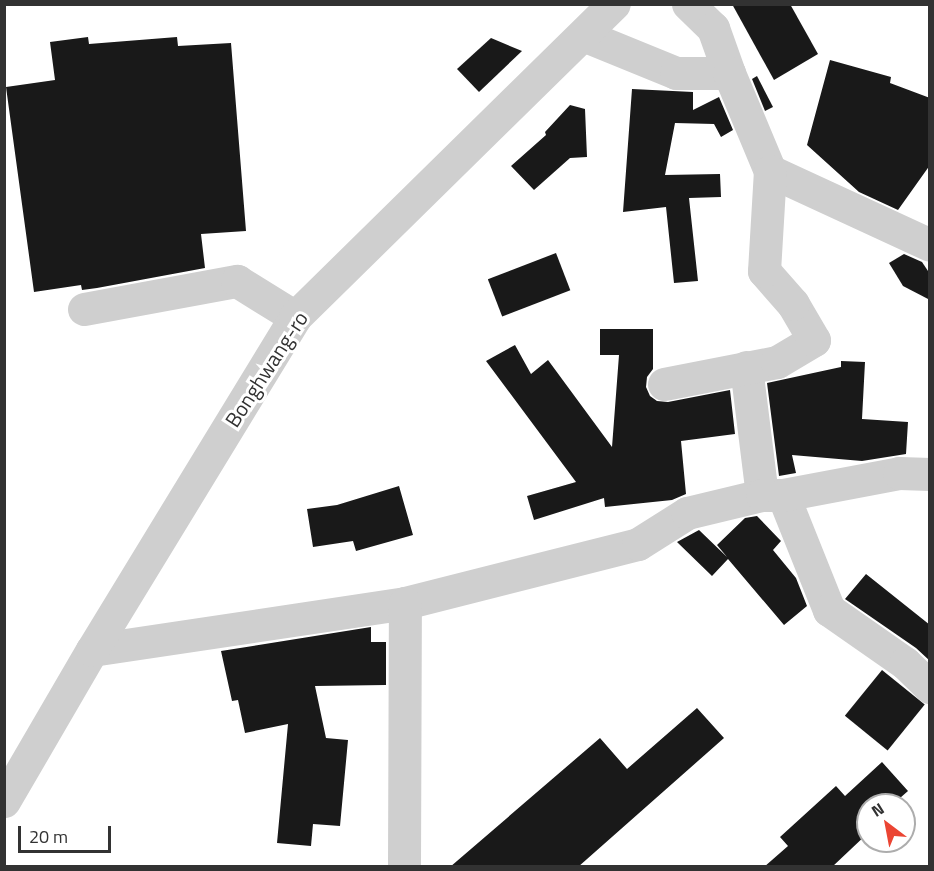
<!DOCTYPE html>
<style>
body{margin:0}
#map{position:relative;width:934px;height:871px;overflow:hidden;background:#fff;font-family:"Titillium Web",sans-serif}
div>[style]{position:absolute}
.building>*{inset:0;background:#191919;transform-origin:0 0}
.minor>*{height:33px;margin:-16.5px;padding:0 16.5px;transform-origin:16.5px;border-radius:16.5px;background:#cfcfcf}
span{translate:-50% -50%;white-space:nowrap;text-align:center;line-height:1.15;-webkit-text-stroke:6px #fff;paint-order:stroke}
.street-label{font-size:21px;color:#323232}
.frame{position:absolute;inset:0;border:6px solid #323232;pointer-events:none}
.north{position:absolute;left:856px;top:793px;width:60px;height:60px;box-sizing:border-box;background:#fff;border:2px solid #adadad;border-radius:50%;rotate:328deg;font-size:16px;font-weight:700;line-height:24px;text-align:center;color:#323232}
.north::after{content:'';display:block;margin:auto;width:21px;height:27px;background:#eb4533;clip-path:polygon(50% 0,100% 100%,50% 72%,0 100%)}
.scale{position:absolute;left:18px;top:826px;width:93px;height:27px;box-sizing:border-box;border:3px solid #323232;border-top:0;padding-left:8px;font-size:18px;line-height:21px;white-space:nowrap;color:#323232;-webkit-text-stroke:4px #fff;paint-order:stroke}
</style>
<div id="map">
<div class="building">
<div style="clip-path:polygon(732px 4px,790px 4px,818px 54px,774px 80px)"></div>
<div style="clip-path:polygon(88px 37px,89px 44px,177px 37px,178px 46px,231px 43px,246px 231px,201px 234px,205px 268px,97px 288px,82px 290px,81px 285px,34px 292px,6px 87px,55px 80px,50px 42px)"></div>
<div style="clip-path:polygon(491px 38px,522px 51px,479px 92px,457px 69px)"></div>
<div style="clip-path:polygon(830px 60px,891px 77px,890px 83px,930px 98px,930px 165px,898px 210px,859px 192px,807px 145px)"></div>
<div style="clip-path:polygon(757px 76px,773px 107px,765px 111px,752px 79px)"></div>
<div style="clip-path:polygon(632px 89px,693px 92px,693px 110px,719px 97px,733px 130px,721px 137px,714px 124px,675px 123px,665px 175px,720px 174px,721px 197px,689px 198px,698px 281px,674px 283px,666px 207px,623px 212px)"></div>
<div style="clip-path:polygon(570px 105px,585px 109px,587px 157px,570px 158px,534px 190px,511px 166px,546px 135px,545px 132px)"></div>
<div style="left:556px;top:253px;width:40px;height:73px;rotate:69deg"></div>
<div style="clip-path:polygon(904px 254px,922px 262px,930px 274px,930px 300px,903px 286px,889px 263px)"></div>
<div style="clip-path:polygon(600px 329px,653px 329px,653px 369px,647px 377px,646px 387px,650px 396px,657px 401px,668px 402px,730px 390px,735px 434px,681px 441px,686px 494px,672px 500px,605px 507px,604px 498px,534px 520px,527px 496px,576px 482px,486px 361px,515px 345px,531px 374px,548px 360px,612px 447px,619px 355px,600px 355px)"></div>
<div style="clip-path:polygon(841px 361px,865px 362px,862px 419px,908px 422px,906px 454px,862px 461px,792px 455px,796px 473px,779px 476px,767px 383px,841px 367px)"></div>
<div style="clip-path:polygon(399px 486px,413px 535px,356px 551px,353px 541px,313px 547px,307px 509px,337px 505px)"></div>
<div style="clip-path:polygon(757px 516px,781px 541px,773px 550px,796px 578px,807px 606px,784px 625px,728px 559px,712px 576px,677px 542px,699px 530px,727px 557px,717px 545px,745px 518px)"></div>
<div style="clip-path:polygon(866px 574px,930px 625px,930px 661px,916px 648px,845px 599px)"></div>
<div style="clip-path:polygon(371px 627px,371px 642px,386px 642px,386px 685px,315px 686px,326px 738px,348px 740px,340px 826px,313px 824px,311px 846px,277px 843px,288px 724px,245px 733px,238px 700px,232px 701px,221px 651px)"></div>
<div style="left:882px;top:670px;width:55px;height:59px;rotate:39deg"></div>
<div style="clip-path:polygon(697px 708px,724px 738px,578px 867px,450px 867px,600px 738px,627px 769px)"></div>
<div style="clip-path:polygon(882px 762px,908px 791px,892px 805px,868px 805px,868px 833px,832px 867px,764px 867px,788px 846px,780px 837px,836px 786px,845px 796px)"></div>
</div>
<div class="minor">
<div style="left:688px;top:4px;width:35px;rotate:44deg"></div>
<div style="left:713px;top:28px;width:48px;rotate:70.4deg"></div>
<div style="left:583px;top:35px;width:100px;rotate:22.2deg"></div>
<div style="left:676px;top:73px;width:53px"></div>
<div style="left:729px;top:73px;width:106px;rotate:67.3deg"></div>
<div style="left:770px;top:171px;width:176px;rotate:24.8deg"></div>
<div style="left:84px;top:309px;width:156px;rotate:-10.4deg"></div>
<div style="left:237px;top:281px;width:68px;rotate:31.8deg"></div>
<div style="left:746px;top:367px;width:129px;rotate:82.9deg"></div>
<div style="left:664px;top:384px;width:115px;rotate:-11deg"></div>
<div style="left:777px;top:362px;width:43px;rotate:-30.7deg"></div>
<div style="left:814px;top:340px;width:42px;rotate:-120.3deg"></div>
<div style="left:793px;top:304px;width:44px;rotate:-131.3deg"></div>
<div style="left:764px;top:271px;width:100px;rotate:-86.6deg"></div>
<div style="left:783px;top:495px;width:124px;rotate:68.2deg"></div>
<div style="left:829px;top:610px;width:93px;rotate:34.9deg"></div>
<div style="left:905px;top:663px;width:35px;rotate:44deg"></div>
<div style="left:92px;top:650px;width:317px;rotate:-8.5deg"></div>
<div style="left:405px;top:603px;width:240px;rotate:-14.2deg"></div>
<div style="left:638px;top:544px;width:58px;rotate:-32.3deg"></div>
<div style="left:687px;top:513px;width:77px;rotate:-13.5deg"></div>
<div style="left:762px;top:495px;width:21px"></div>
<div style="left:783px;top:495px;width:118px;rotate:-10.7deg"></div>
<div style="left:899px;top:473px;width:31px;rotate:2deg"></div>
<div style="left:4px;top:801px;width:175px;rotate:-59.8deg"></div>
<div style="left:92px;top:650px;width:390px;rotate:-58.6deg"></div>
<div style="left:295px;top:317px;width:447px;rotate:-44.5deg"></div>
<div style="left:404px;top:866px;width:263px;rotate:-89.8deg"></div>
</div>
<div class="street-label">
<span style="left:266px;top:369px;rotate:-57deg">Bonghwang-ro</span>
</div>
<div class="frame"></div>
<div class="north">N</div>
<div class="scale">20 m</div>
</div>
